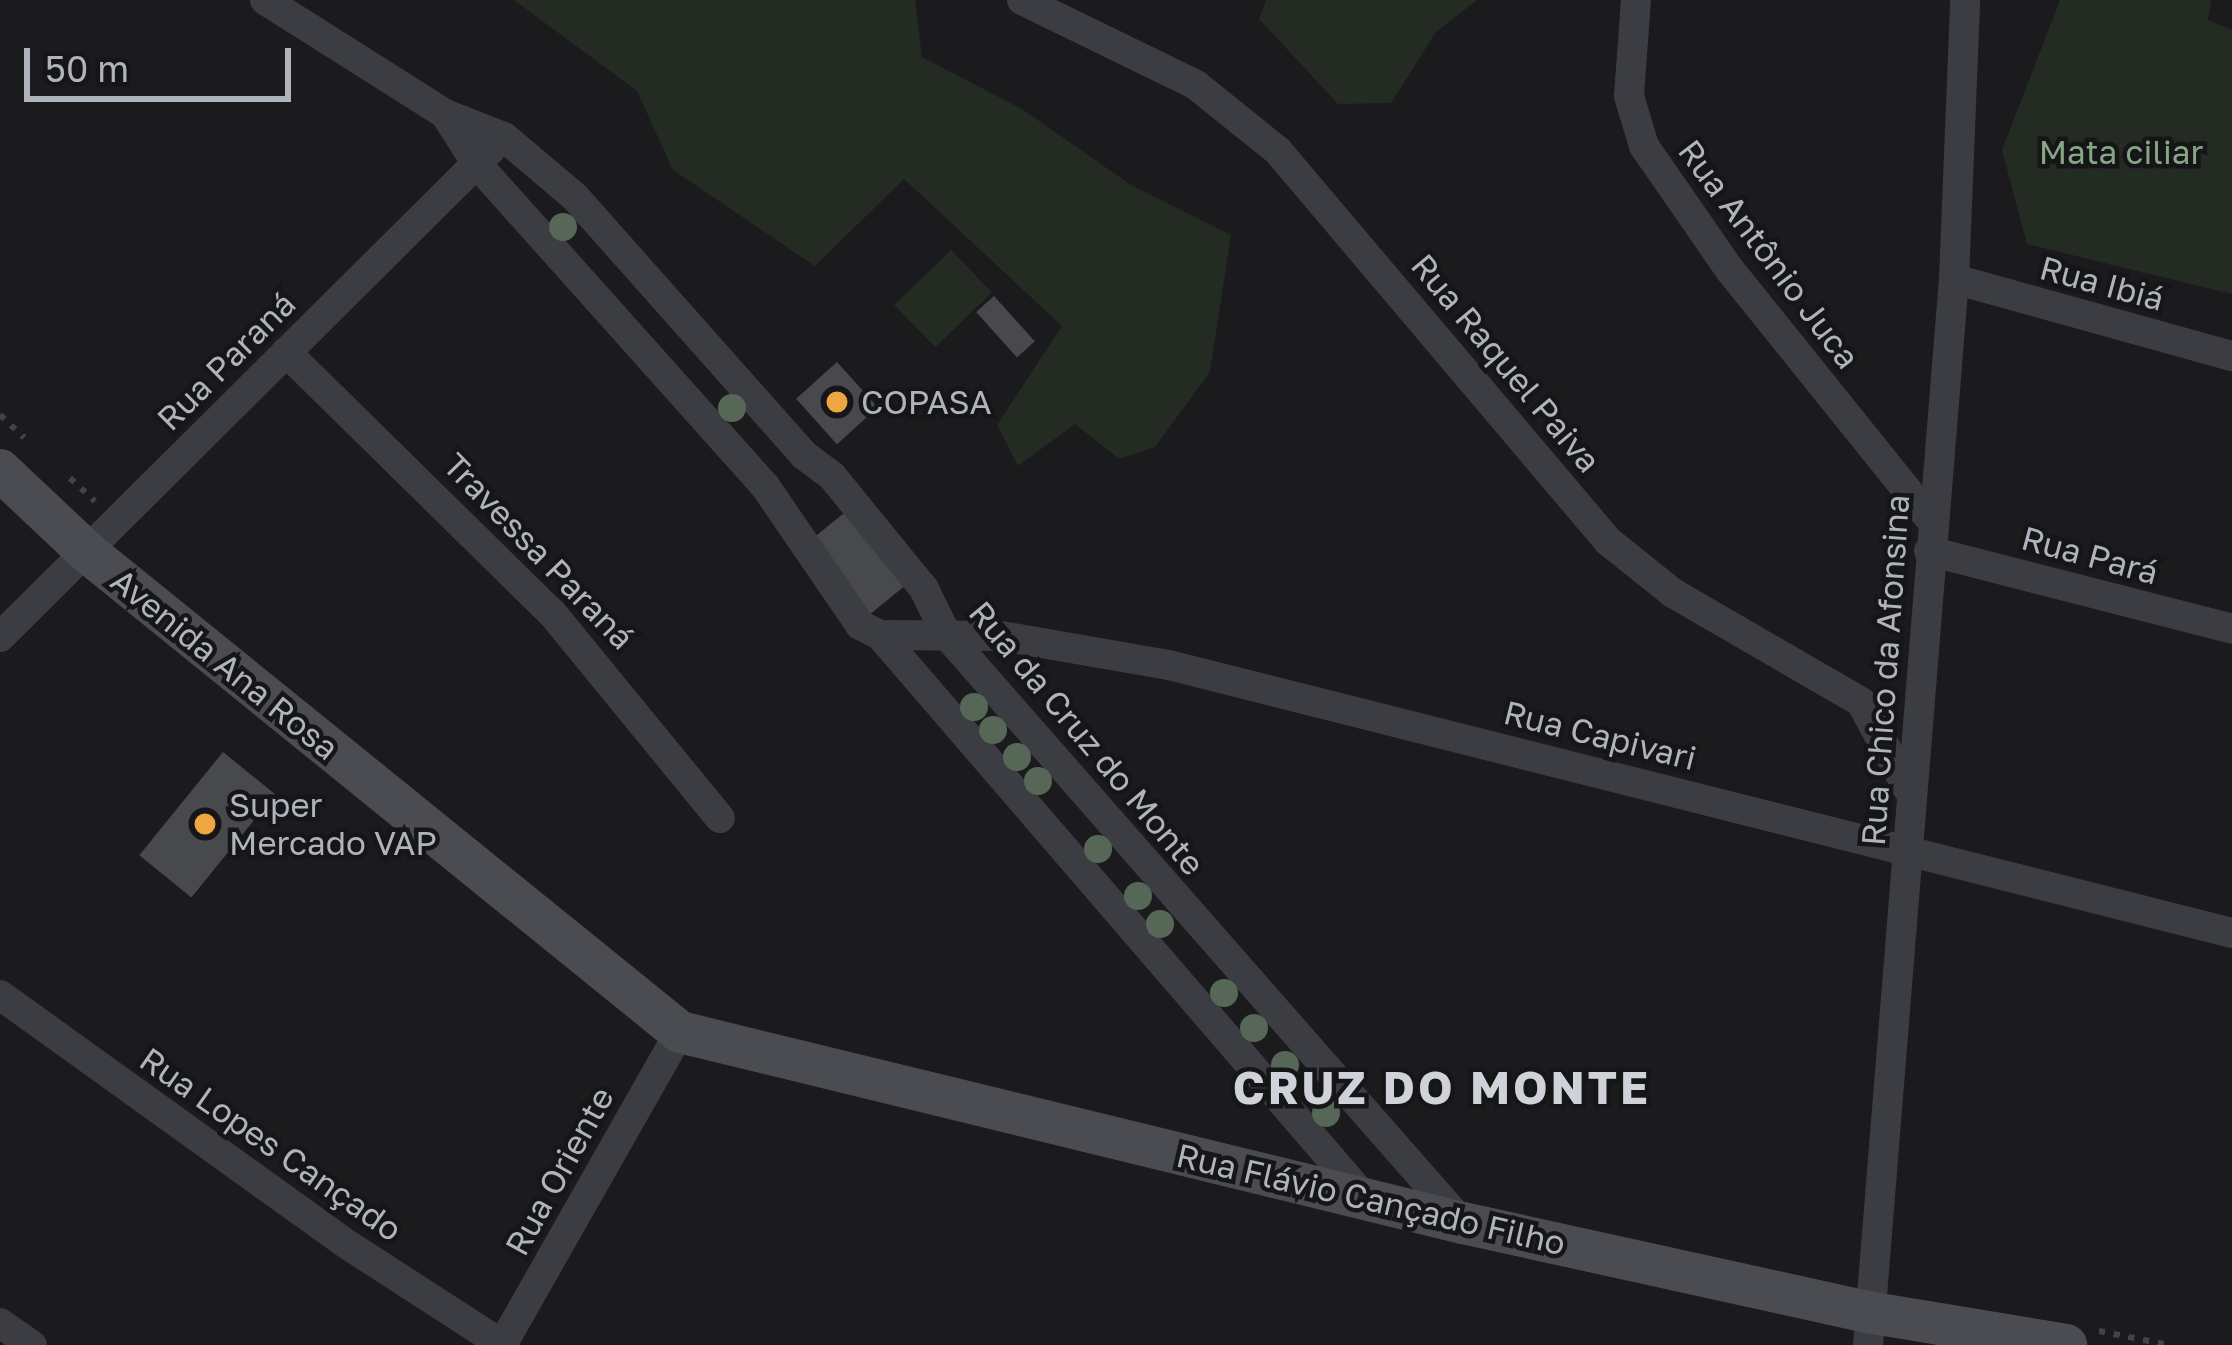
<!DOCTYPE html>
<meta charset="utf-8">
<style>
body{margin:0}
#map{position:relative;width:2232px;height:1345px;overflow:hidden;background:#1b1b1d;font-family:"Golos Text",sans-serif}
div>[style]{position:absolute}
.green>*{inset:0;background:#232b23;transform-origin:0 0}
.building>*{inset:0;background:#48494d;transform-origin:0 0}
.path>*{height:6px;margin-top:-3px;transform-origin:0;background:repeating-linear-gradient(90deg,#424449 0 6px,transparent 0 15px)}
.minor>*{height:30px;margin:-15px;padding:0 15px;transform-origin:15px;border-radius:15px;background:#3c3d42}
.secondary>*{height:42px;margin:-21px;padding:0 21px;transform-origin:21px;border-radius:21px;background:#4a4c52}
.trees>*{width:28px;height:28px;margin:-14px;border-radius:50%;background:#566757}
.dots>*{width:33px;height:33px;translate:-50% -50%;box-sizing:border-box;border:6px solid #161618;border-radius:50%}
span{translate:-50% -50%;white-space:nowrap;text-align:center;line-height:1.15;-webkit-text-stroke:9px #161618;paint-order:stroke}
.park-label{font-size:33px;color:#86a686}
.street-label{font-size:33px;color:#aeb3bc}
.poi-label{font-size:33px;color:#aeb3bc}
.left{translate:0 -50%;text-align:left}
.district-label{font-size:45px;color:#cfd2d8;font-weight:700;letter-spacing:3px}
.scale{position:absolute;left:24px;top:48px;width:267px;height:54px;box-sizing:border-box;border:6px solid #aeb3bc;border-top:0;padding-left:15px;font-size:36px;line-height:42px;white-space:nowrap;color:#aeb3bc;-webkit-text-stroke:9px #161618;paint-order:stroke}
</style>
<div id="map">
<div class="green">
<div style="clip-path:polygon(514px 0,915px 0,922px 57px,1022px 109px,1131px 185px,1231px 235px,1210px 372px,1155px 447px,1119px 459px,1075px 424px,1018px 466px,997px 425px,1062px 326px,904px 179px,815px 266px,673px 170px,637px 91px)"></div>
<div style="clip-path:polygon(1266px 0,1477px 0,1436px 32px,1391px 103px,1338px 104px,1259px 19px)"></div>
<div style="clip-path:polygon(2060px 0,2211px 0,2208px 20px,2232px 30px,2232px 294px,2027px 244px,2002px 150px)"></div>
<div style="left:951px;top:250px;width:59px;height:79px;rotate:46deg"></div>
</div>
<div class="building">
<div style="left:994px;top:296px;width:61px;height:24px;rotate:48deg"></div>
<div style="left:837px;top:362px;width:61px;height:55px;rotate:48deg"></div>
<div style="left:849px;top:509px;width:95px;height:52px;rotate:51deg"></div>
<div style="left:223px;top:752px;width:67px;height:133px;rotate:39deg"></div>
</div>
<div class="path">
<div style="left:0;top:415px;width:33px;rotate:43deg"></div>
<div style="left:70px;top:478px;width:34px;rotate:43deg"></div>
<div style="left:2099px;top:1331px;width:71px;rotate:11.3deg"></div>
</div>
<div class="minor">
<div style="left:265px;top:0;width:213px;rotate:32.3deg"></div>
<div style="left:445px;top:114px;width:63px;rotate:21.3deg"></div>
<div style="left:504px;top:137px;width:93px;rotate:40.2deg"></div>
<div style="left:575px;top:197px;width:345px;rotate:48.4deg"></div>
<div style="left:804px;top:455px;width:35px;rotate:37deg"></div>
<div style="left:832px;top:476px;width:146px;rotate:50.8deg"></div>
<div style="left:924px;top:589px;width:50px;rotate:63.9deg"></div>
<div style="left:946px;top:634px;width:778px;rotate:48.75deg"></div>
<div style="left:1022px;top:0;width:194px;rotate:26deg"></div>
<div style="left:1196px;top:85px;width:105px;rotate:38.8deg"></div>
<div style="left:1278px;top:151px;width:511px;rotate:49.76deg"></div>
<div style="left:1608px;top:541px;width:83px;rotate:38.7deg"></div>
<div style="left:1673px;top:593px;width:217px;rotate:30.1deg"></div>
<div style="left:1861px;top:702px;width:99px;rotate:61.6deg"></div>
<div style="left:1636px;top:0;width:96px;rotate:94.2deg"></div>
<div style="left:1629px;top:96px;width:52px;rotate:73.3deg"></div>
<div style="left:1644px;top:146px;width:151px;rotate:55.3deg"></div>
<div style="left:1730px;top:270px;width:321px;rotate:51.2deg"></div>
<div style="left:445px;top:114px;width:59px;rotate:57.4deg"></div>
<div style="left:477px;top:164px;width:432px;rotate:48.2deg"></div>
<div style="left:765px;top:486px;width:168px;rotate:55.6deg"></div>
<div style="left:860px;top:625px;width:22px;rotate:27deg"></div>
<div style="left:880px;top:635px;width:743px;rotate:49.26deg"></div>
<div style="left:1954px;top:279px;width:288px;rotate:15.5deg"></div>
<div style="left:286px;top:352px;width:373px;rotate:44.5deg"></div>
<div style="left:552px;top:613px;width:265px;rotate:50.7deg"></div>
<div style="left:1929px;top:551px;width:313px;rotate:14.4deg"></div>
<div style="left:880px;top:635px;width:121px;rotate:0.5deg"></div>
<div style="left:1001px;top:636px;width:170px;rotate:9.8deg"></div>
<div style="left:1169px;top:665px;width:1096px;rotate:14.15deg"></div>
<div style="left:0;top:637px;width:692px;rotate:-44.82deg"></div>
<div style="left:0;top:995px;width:421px;rotate:35.7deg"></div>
<div style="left:342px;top:1241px;width:192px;rotate:32.9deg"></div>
<div style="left:0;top:1323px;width:39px;rotate:35deg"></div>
<div style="left:502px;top:1345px;width:360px;rotate:-60.4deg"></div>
<div style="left:1868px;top:1345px;width:1069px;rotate:-85.39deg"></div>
<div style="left:1954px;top:279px;width:279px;rotate:-87.7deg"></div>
</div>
<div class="secondary">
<div style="left:0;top:470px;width:120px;rotate:43.3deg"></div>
<div style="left:87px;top:552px;width:763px;rotate:38.99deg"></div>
<div style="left:680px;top:1032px;width:806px;rotate:13.71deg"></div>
<div style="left:1463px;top:1223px;width:414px;rotate:12.4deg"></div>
<div style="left:1867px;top:1312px;width:202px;rotate:9.4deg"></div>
</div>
<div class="trees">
<div style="left:563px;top:227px"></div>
<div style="left:732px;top:408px"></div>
<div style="left:974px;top:707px"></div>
<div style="left:993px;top:730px"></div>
<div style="left:1017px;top:757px"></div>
<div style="left:1038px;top:781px"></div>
<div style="left:1098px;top:849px"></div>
<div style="left:1138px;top:896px"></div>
<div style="left:1160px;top:924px"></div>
<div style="left:1224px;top:993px"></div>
<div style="left:1254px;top:1028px"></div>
<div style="left:1285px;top:1065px"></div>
<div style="left:1326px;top:1113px"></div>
</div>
<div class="dots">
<div style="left:837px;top:402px;background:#eea642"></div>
<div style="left:205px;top:824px;background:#eea642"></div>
</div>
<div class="park-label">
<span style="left:2121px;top:152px">Mata ciliar</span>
</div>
<div class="street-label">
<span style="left:1769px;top:254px;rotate:53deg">Rua Antônio Juca</span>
<span style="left:2102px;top:283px;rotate:15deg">Rua Ibiá</span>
<span style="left:226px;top:361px;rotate:-45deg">Rua Paraná</span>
<span style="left:1506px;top:363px;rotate:50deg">Rua Raquel Paiva</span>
<span style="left:539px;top:551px;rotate:46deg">Travessa Paraná</span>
<span style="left:2090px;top:555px;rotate:15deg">Rua Pará</span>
<span style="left:225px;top:664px;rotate:39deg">Avenida Ana Rosa</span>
<span style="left:1885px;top:670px;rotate:-86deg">Rua Chico da Afonsina</span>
<span style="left:1600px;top:735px;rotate:14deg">Rua Capivari</span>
<span style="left:1087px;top:738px;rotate:50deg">Rua da Cruz do Monte</span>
<span style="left:271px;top:1144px;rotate:35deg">Rua Lopes Cançado</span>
<span style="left:559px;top:1171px;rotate:-61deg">Rua Oriente</span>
<span style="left:1371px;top:1199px;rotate:13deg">Rua Flávio Cançado Filho</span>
</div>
<div class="poi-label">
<span class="left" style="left:861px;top:402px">COPASA</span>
<span class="left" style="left:229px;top:824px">Super<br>Mercado VAP</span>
</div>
<div class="district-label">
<span style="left:1442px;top:1088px">CRUZ DO MONTE</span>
</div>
<div class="scale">50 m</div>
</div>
